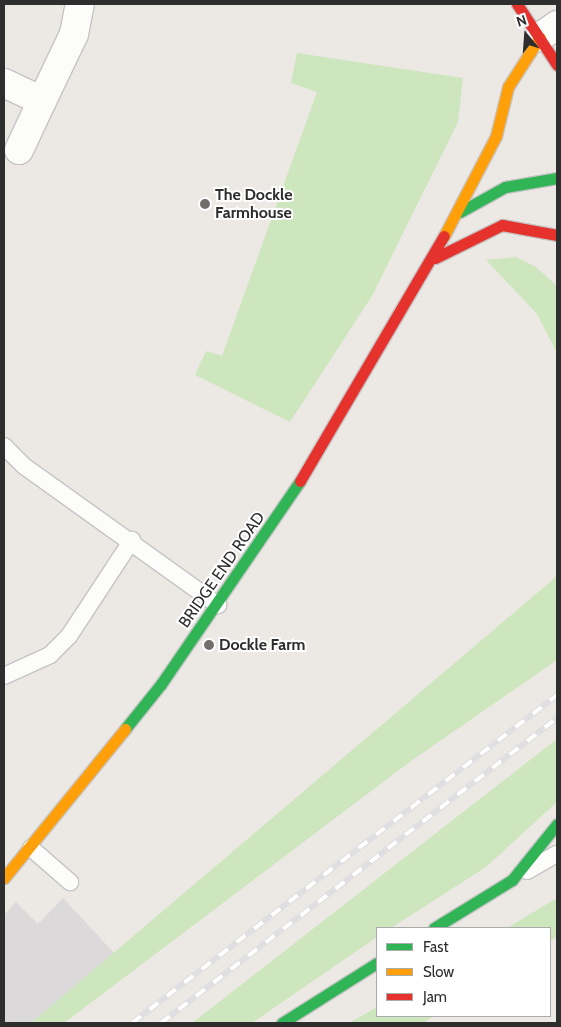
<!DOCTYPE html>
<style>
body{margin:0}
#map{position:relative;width:561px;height:1027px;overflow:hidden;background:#ece8e4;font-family:Cabin,sans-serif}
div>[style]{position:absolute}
.industrial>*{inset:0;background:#dcd9db}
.green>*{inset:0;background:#cee6be}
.roads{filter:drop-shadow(1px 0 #c5c4c5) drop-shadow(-1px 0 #c5c4c5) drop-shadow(0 1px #c5c4c5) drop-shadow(0 -1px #c5c4c5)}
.lane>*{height:16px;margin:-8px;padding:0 8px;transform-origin:8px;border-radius:8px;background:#fcfcfb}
.street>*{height:28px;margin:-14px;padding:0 14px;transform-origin:14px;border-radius:14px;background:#fcfcfb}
.fast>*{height:11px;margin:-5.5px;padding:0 5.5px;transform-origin:5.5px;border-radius:5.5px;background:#30b455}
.slow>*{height:11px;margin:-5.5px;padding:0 5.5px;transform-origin:5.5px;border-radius:5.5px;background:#ff9f0a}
.jam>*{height:11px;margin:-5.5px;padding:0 5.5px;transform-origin:5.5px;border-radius:5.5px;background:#e5322d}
.rail>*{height:5.5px;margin-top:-2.75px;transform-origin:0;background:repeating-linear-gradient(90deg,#fff 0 11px,#dfdfe1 0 22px);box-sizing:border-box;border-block:1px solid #dfdfe1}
.dots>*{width:14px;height:14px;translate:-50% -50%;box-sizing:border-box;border:2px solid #fff;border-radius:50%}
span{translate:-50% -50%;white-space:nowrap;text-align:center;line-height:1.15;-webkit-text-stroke:4px #fff;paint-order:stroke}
.poi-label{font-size:16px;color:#2e2e2e;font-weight:700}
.left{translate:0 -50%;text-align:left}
.street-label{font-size:16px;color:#2e2e2e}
.frame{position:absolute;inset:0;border:5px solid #2e2e2e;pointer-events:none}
.legend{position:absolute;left:376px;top:927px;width:175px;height:90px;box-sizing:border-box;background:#fff;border:1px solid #ababab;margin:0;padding:6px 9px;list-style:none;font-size:15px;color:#2e2e2e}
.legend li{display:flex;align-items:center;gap:10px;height:25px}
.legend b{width:25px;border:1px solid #ababab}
.north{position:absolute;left:501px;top:10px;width:50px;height:50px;-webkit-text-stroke:4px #fff;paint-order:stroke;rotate:342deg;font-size:14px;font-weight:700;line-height:20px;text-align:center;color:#2e2e2e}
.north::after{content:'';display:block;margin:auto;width:18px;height:22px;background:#2e2e2e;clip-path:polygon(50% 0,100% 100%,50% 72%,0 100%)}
</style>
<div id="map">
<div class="industrial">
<div style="clip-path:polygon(63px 898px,115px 954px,31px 1023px,4px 1023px,4px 915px,16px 902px,38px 924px)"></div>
</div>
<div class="green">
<div style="clip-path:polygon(297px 53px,463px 78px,458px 122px,372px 296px,290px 422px,195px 375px,206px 351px,222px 356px,317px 92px,291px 83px)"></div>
<div style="clip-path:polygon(516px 257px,536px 267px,557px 286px,557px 353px,537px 314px,486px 260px)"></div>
<div style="clip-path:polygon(557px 576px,557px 660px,411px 761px,64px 1023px,31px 1023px)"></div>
<div style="clip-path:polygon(557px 739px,557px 802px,486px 867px,391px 928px,377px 928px,377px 937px,252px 1023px,192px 1023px)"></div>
<div style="clip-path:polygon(557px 898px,557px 937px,550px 941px,550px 928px,507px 928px)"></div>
<div style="clip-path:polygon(377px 1007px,377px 1016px,434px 1016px,423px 1023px,349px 1023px)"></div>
</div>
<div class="roads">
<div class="lane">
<div style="left:4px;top:446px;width:28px;rotate:45deg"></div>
<div style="left:24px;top:466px;width:239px;rotate:35.6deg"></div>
<div style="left:4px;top:676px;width:51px;rotate:-24.5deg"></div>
<div style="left:50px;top:655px;width:27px;rotate:-45deg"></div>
<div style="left:69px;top:636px;width:115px;rotate:-56.7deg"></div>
<div style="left:31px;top:848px;width:52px;rotate:41.1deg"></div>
<div style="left:527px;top:871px;width:34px;rotate:-30deg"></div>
</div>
<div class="street">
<div style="left:540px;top:37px;width:21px;rotate:-35deg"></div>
<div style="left:4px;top:83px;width:42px;rotate:25.3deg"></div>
<div style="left:42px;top:101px;width:74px;rotate:-64.5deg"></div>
<div style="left:74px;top:34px;width:31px;rotate:-79deg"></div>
<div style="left:19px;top:150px;width:54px;rotate:-64.9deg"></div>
</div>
<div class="fast">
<div style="left:460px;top:212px;width:51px;rotate:-29.1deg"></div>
<div style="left:505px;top:187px;width:53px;rotate:-9.8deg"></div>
<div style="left:125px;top:729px;width:58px;rotate:-51.3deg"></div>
<div style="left:161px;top:684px;width:246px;rotate:-55.6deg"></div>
<div style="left:434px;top:928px;width:92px;rotate:-31.6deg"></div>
<div style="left:512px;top:880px;width:72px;rotate:-51.2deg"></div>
<div style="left:282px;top:1023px;width:112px;rotate:-32.3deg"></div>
</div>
<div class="slow">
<div style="left:444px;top:236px;width:113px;rotate:-62.5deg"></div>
<div style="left:496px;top:136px;width:50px;rotate:-76.2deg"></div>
<div style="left:508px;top:87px;width:59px;rotate:-57.4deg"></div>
<div style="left:4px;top:878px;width:192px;rotate:-50.9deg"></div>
</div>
<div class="jam">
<div style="left:517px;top:4px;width:73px;rotate:56.7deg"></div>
<div style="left:435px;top:258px;width:75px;rotate:-26.2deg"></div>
<div style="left:502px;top:225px;width:56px;rotate:10.3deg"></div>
<div style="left:300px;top:481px;width:284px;rotate:-59.6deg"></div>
</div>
</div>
<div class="rail">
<div style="left:132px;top:1023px;width:537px;rotate:-37.66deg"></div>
<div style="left:161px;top:1023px;width:500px;rotate:-37.6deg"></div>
</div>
<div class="dots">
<div style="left:205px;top:204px;background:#706f6e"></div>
<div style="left:209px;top:645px;background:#706f6e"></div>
</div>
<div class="poi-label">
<span class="left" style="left:215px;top:204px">The Dockle<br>Farmhouse</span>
<span class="left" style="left:219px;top:645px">Dockle Farm</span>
</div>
<div class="street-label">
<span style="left:222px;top:570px;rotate:-55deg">BRIDGE END ROAD</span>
</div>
<div class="frame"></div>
<ul class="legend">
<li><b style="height:6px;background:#30b455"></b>Fast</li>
<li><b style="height:6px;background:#ff9f0a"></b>Slow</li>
<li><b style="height:6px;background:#e5322d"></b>Jam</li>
</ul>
<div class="north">N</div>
</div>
